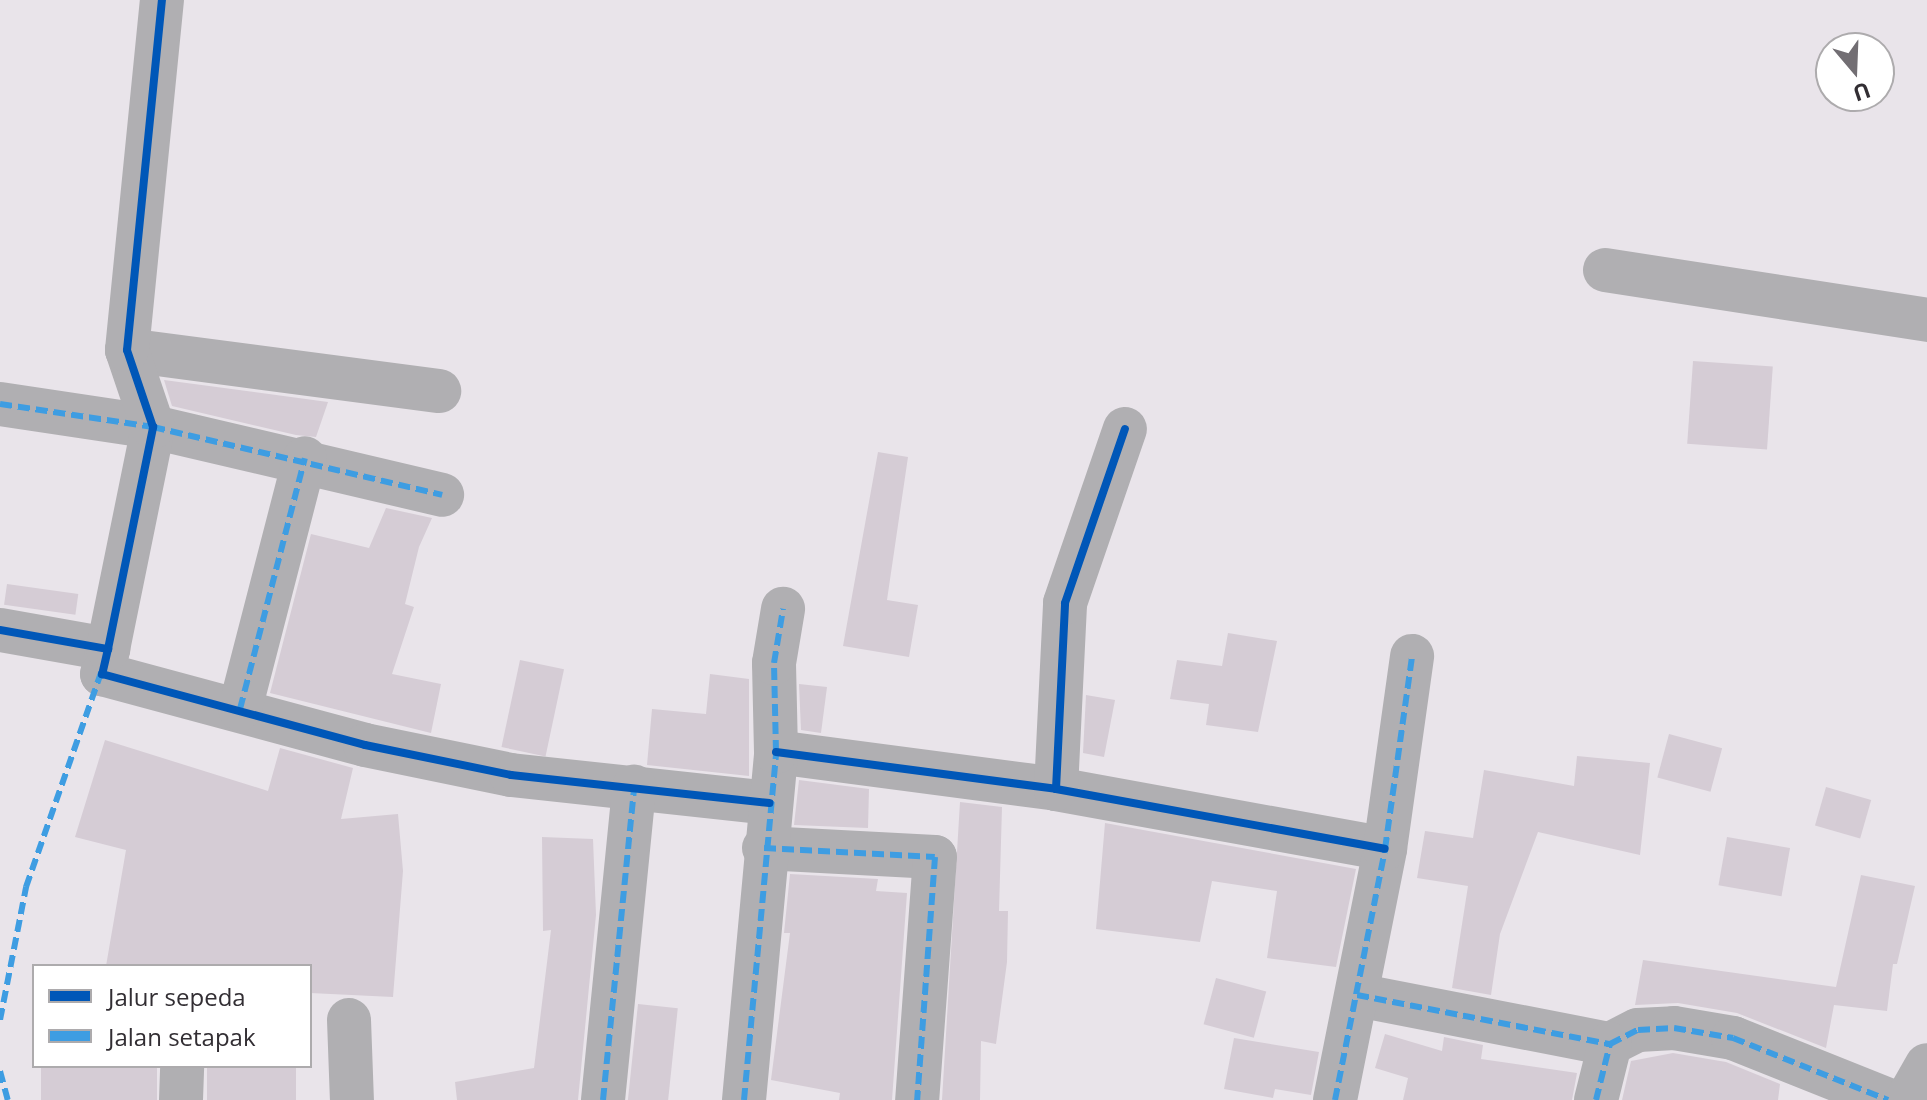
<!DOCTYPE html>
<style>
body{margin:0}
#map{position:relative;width:1927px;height:1100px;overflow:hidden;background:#e9e4ea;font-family:"Open Sans",sans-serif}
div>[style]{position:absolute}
.building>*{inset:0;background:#d5ccd5;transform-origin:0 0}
.minor>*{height:44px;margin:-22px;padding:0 22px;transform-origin:22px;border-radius:22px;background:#b0afb2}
.quiet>*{height:6px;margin-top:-3px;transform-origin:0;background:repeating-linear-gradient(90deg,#3e9de2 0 12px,transparent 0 18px)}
.cycleway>*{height:8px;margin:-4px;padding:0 4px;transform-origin:4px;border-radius:4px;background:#0057b8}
span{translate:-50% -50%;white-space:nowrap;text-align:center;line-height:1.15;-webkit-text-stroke:8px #fff;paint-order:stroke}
.legend{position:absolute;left:32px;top:964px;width:280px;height:104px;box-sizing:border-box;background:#fff;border:2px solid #adabad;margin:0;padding:10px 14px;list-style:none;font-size:24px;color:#322e33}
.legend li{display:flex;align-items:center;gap:16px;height:40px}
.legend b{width:40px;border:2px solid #adabad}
.north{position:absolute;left:1815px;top:32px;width:80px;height:80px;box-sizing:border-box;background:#fff;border:2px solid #adabad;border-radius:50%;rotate:161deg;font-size:22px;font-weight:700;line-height:32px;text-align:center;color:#322e33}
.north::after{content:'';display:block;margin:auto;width:28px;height:36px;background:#726e73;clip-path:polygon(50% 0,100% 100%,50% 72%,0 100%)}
</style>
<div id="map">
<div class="building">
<div style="left:1693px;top:361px;width:80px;height:83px;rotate:4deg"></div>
<div style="clip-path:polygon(164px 380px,328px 402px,316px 437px,296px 435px,172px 406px)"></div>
<div style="clip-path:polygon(878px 452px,908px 457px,887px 600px,918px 605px,909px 657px,843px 646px)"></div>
<div style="clip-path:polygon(386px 508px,432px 518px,419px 547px,405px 604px,414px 607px,392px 674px,441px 684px,431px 733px,270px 693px,311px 534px,369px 548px)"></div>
<div style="left:7px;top:584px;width:72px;height:21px;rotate:8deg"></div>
<div style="clip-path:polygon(1228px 633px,1277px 641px,1258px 732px,1206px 725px,1209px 704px,1170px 699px,1177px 660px,1222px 666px)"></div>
<div style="left:520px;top:660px;width:45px;height:89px;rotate:12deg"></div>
<div style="clip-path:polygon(710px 674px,749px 679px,749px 776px,647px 765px,652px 709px,706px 714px)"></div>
<div style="clip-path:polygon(799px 684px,827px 687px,821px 733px,801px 730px)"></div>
<div style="clip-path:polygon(1086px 695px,1115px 700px,1104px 757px,1083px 753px)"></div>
<div style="left:1669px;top:734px;width:55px;height:45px;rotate:15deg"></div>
<div style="clip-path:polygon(105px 740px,268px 791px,280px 748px,353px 768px,341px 819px,398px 814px,403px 871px,393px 997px,310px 993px,310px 966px,106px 966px,126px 850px,75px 837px)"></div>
<div style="clip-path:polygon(1577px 756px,1650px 763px,1640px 855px,1538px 832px,1500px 934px,1491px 995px,1452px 988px,1468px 886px,1417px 878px,1425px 831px,1473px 838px,1484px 770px,1574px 786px)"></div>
<div style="clip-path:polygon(799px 780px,869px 789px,868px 828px,794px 825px)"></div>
<div style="left:1826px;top:787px;width:47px;height:40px;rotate:16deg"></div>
<div style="clip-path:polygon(960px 802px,1002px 807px,999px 911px,1008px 911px,1007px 962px,996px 1044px,981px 1041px,980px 1100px,942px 1100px)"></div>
<div style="clip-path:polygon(1105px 823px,1356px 869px,1336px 967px,1267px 958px,1277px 891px,1212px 881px,1200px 942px,1096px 929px)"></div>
<div style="clip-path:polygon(542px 837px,593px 839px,596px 915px,578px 1100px,457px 1100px,455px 1082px,534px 1068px,551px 930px,543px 931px)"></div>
<div style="left:1727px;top:837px;width:64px;height:49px;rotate:10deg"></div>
<div style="clip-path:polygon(790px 874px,878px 879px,876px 891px,907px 893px,892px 1100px,839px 1100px,840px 1093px,771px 1080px,790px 933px,784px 933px)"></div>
<div style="clip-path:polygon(1861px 875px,1915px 886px,1897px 964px,1893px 964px,1887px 1011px,1834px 1005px,1826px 1048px,1737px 1013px,1678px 1003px,1635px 1005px,1643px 960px,1836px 987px)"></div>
<div style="left:1216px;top:978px;width:52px;height:48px;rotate:15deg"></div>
<div style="left:638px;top:1004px;width:40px;height:97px;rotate:6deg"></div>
<div style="clip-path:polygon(1385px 1034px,1442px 1051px,1444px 1037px,1483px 1045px,1481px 1059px,1577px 1073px,1572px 1100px,1403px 1100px,1408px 1078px,1375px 1068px)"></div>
<div style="clip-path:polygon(1234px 1038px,1319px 1052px,1311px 1095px,1275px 1089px,1273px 1098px,1224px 1089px)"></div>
<div style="clip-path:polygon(1673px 1053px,1726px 1062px,1780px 1084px,1778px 1100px,1622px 1100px,1631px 1061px)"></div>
<div style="left:41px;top:1066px;width:116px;height:34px"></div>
<div style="left:207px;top:1066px;width:89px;height:34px"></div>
</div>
<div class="minor">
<div style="left:1605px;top:270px;width:326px;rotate:8.8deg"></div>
<div style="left:127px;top:350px;width:315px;rotate:7.5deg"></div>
<div style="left:0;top:404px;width:155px;rotate:8.5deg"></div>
<div style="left:153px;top:427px;width:297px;rotate:13.2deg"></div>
<div style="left:0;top:630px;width:110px;rotate:10deg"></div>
<div style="left:108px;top:649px;width:26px;rotate:103deg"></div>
<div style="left:102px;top:674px;width:272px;rotate:15.1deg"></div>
<div style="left:365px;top:745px;width:149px;rotate:11.6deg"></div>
<div style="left:511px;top:775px;width:260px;rotate:6.2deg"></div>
<div style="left:108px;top:649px;width:227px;rotate:-78.5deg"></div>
<div style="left:153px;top:427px;width:81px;rotate:-108.7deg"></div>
<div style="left:127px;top:350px;width:352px;rotate:-84.3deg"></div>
<div style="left:240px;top:709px;width:259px;rotate:-75.5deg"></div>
<div style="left:776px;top:752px;width:282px;rotate:7.5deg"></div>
<div style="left:1056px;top:789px;width:334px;rotate:10.3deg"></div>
<div style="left:1056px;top:789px;width:186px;rotate:-87.2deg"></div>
<div style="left:1065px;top:603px;width:184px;rotate:-71deg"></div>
<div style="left:764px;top:848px;width:171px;rotate:3deg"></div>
<div style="left:935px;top:857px;width:244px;rotate:94.2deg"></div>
<div style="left:1357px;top:995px;width:258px;rotate:11deg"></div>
<div style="left:349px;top:1020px;width:80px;rotate:87.9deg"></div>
<div style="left:1610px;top:1044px;width:31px;rotate:-27deg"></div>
<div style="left:1638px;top:1030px;width:36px;rotate:-3deg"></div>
<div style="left:1674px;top:1028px;width:60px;rotate:9.6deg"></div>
<div style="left:1733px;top:1038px;width:167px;rotate:21.8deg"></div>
<div style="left:181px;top:1100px;width:34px;rotate:-88deg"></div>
<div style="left:603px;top:1100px;width:315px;rotate:-84.3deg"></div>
<div style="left:744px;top:1100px;width:349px;rotate:-84.7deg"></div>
<div style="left:776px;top:752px;width:89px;rotate:-91.3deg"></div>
<div style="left:774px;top:663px;width:55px;rotate:-80.5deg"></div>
<div style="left:1335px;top:1100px;width:256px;rotate:-78.7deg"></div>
<div style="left:1385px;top:849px;width:195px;rotate:-82deg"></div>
<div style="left:1596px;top:1100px;width:58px;rotate:-76deg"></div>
<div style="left:1907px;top:1100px;width:40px;rotate:-60.3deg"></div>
</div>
<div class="quiet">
<div style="left:0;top:404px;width:155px;rotate:8.5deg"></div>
<div style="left:153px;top:427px;width:297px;rotate:13.2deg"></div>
<div style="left:240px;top:709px;width:259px;rotate:-75.5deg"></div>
<div style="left:764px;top:848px;width:171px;rotate:3deg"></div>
<div style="left:935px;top:857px;width:244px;rotate:94.2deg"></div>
<div style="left:1357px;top:995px;width:258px;rotate:11deg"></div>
<div style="left:0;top:1020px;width:136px;rotate:-78.9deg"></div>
<div style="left:26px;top:887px;width:233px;rotate:-70.7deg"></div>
<div style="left:1610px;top:1044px;width:31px;rotate:-27deg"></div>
<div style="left:1638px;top:1030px;width:36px;rotate:-3deg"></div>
<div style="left:1674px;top:1028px;width:60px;rotate:9.6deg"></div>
<div style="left:1733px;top:1038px;width:167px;rotate:21.8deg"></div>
<div style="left:0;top:1071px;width:30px;rotate:75deg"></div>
<div style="left:603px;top:1100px;width:315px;rotate:-84.3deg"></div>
<div style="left:744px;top:1100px;width:349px;rotate:-84.7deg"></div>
<div style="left:776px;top:752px;width:89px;rotate:-91.3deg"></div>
<div style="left:774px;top:663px;width:55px;rotate:-80.5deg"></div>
<div style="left:1335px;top:1100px;width:256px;rotate:-78.7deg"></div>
<div style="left:1385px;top:849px;width:195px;rotate:-82deg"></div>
<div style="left:1596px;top:1100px;width:58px;rotate:-76deg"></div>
</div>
<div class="cycleway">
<div style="left:0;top:630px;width:110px;rotate:10deg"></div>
<div style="left:108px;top:649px;width:26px;rotate:103deg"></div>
<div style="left:102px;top:674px;width:272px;rotate:15.1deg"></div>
<div style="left:365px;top:745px;width:149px;rotate:11.6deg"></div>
<div style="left:511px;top:775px;width:260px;rotate:6.2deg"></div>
<div style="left:108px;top:649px;width:227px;rotate:-78.5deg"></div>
<div style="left:153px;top:427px;width:81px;rotate:-108.7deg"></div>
<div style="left:127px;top:350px;width:352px;rotate:-84.3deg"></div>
<div style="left:776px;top:752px;width:282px;rotate:7.5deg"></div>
<div style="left:1056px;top:789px;width:334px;rotate:10.3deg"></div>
<div style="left:1056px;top:789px;width:186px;rotate:-87.2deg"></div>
<div style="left:1065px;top:603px;width:184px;rotate:-71deg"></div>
</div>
<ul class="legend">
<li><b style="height:10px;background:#0057b8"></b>Jalur sepeda</li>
<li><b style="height:10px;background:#3e9de2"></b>Jalan setapak</li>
</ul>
<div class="north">U</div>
</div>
